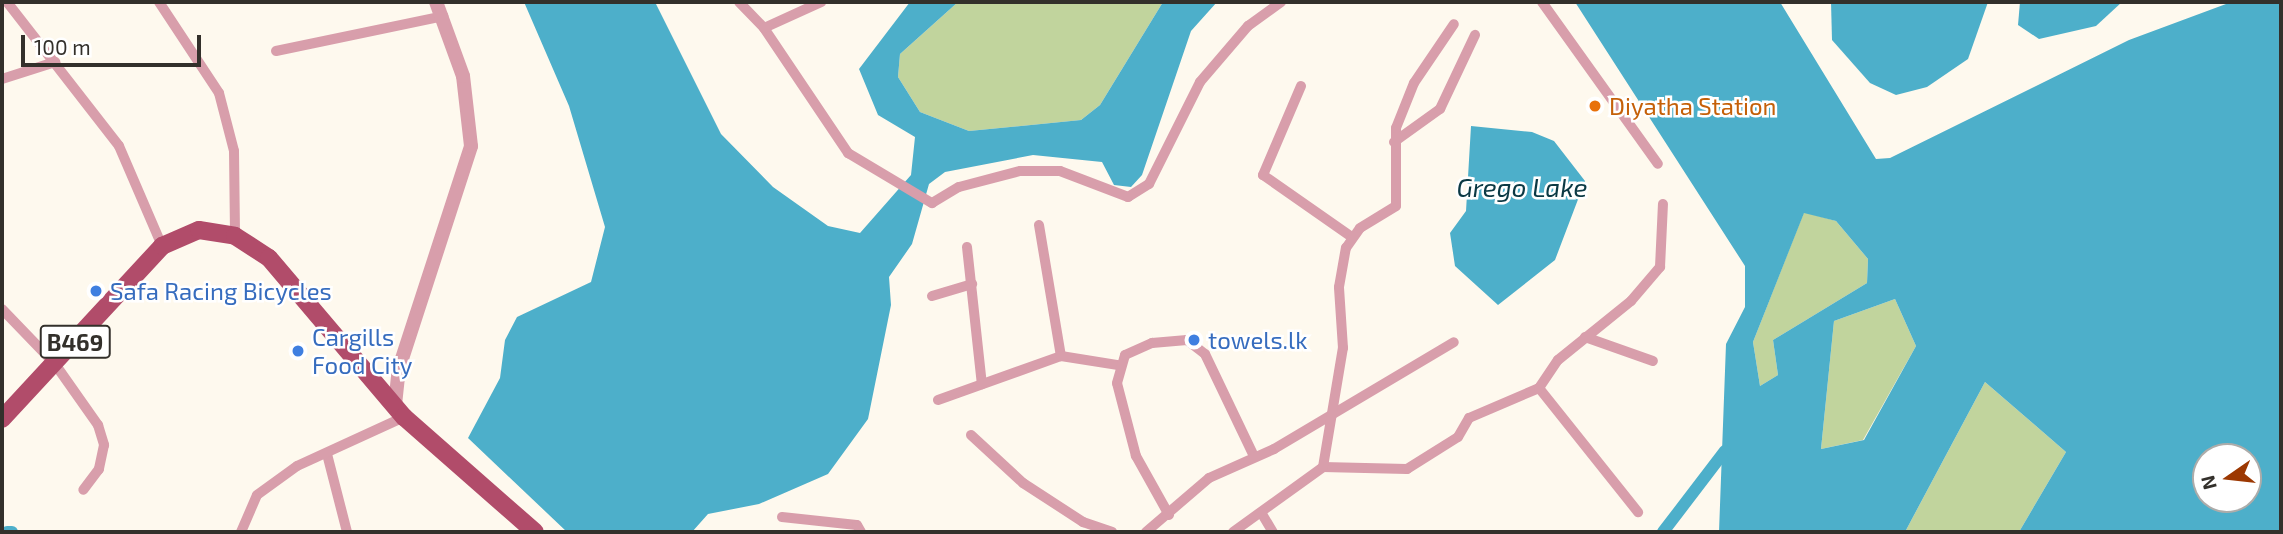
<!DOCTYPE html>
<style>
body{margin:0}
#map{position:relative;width:2283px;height:534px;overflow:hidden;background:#fef9ee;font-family:"Exo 2",sans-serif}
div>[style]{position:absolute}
.green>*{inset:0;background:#c1d49d}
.water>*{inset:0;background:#4dafca}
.canal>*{height:12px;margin:-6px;padding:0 6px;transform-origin:6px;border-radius:6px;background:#4dafca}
.minor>*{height:10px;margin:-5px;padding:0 5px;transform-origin:5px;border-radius:5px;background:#d89eab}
.tertiary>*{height:14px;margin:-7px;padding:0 7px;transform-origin:7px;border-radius:7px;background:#d89eab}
.primary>*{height:18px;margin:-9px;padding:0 9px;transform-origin:9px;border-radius:9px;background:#b14c6a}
.dots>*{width:19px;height:19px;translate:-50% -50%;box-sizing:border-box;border:4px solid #fff;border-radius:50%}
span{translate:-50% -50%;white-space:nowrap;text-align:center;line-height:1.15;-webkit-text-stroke:5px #fff;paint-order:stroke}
.shield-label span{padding:2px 5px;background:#fff;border:2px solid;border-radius:5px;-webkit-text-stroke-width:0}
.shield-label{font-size:23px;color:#33302b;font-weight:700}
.food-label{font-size:24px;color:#c56008}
.left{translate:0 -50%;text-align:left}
.shop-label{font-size:24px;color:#366cbe}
.water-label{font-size:26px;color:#0b3944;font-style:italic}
.frame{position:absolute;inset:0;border:4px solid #33302b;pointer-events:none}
.north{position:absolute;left:2192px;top:443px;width:70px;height:70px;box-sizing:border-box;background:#fff;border:2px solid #adacaa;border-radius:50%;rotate:256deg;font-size:19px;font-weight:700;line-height:28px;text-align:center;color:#33302b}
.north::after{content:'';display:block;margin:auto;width:24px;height:32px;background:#9c3802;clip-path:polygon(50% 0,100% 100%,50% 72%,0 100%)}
.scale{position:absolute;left:21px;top:35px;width:180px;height:32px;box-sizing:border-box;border:4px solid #33302b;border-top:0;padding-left:9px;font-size:21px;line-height:24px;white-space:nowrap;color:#33302b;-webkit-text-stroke:5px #fff;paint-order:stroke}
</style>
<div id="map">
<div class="green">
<div style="clip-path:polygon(958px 2px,1163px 2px,1100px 105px,1081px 120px,969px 131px,920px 112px,898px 77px,900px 54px)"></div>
<div style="clip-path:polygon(1804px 212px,1836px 221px,1868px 259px,1867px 283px,1773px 340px,1778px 375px,1760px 386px,1753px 342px)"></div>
<div style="clip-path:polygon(1895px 299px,1916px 346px,1863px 440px,1821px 449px,1834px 321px)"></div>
<div style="clip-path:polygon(1985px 382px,2066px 452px,2019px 532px,1905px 532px)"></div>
</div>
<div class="water">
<div style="clip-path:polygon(524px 2px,655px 2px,721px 134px,773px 187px,828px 226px,860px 233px,911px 175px,915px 137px,878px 115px,859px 69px,910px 2px,958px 2px,900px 54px,898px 77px,920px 112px,969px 131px,1081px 120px,1100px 105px,1163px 2px,1217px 2px,1191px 31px,1142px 175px,1131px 187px,1114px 185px,1102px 162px,1033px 155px,945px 172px,929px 184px,912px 244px,889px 277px,891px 305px,868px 419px,828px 474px,759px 504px,708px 514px,692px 532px,567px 532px,468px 438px,500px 378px,505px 340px,517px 317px,591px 282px,605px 227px,569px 106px)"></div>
<div style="clip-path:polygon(evenodd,1575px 2px,1780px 2px,1876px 159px,1890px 158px,2129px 40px,2226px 4px,2281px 2px,2281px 532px,2019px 532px,2066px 452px,1985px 382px,1905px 532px,1719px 532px,1726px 344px,1745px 307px,1745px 266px,1575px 2px,1804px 213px,1836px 221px,1868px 259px,1867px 283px,1773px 340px,1778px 375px,1760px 386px,1753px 342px,1804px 213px,1575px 2px,1895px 299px,1916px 346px,1864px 440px,1821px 449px,1834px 321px,1895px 299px,1575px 2px,2248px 457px,2248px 499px,2206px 499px,2206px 457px,2248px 457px)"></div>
<div style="clip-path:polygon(1831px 2px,1988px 2px,1968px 59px,1927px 87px,1896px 95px,1870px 83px,1832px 40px)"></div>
<div style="clip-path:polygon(2020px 2px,2122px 2px,2096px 26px,2039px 39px,2018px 25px)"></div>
<div style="clip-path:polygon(1471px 126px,1532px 132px,1554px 141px,1585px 181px,1555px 260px,1498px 305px,1455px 266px,1450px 233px,1466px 211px)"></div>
</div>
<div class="canal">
<div style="left:7px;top:532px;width:5px"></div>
<div style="left:1663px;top:532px;width:102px;rotate:-52.6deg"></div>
</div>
<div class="minor">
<div style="left:7px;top:2px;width:182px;rotate:52.1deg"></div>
<div style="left:119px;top:146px;width:109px;rotate:66.7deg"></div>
<div style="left:159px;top:2px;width:109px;rotate:56.6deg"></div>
<div style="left:219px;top:93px;width:60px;rotate:75.5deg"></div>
<div style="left:234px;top:151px;width:85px;rotate:89.3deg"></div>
<div style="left:739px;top:2px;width:36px;rotate:46deg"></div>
<div style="left:764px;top:28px;width:151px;rotate:56.1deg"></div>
<div style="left:848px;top:153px;width:98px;rotate:30.8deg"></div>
<div style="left:932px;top:203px;width:31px;rotate:-31deg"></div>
<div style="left:959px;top:187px;width:63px;rotate:-14.7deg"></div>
<div style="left:1020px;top:171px;width:40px"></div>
<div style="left:1060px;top:171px;width:73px;rotate:20.9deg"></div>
<div style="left:1128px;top:197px;width:25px;rotate:-32deg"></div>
<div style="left:1149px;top:184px;width:114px;rotate:-63.4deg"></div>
<div style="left:1200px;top:82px;width:74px;rotate:-49.4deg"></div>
<div style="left:1248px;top:26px;width:41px;rotate:-36deg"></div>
<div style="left:1542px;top:2px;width:199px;rotate:54.4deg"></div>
<div style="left:764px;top:28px;width:63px;rotate:-24.5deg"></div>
<div style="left:276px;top:51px;width:171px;rotate:-11.8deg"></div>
<div style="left:2px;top:79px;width:56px;rotate:-17.8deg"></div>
<div style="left:1301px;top:86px;width:97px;rotate:113.1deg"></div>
<div style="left:1263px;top:175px;width:108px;rotate:34.9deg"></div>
<div style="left:1394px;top:142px;width:57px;rotate:-35.7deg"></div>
<div style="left:1440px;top:109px;width:82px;rotate:-64.7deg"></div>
<div style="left:1039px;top:225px;width:133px;rotate:80.5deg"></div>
<div style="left:967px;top:247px;width:138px;rotate:83.8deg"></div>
<div style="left:932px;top:296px;width:42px;rotate:-16.7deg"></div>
<div style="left:2px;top:309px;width:76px;rotate:46.1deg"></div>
<div style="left:55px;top:364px;width:75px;rotate:54.8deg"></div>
<div style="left:98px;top:425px;width:21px;rotate:73deg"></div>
<div style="left:104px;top:445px;width:25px;rotate:102deg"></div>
<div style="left:99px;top:469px;width:26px;rotate:127deg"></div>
<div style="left:1585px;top:337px;width:72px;rotate:19.4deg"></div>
<div style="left:1539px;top:388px;width:159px;rotate:51.4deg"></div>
<div style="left:938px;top:400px;width:131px;rotate:-19.7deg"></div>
<div style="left:1061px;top:356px;width:58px;rotate:9deg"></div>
<div style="left:971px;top:435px;width:71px;rotate:42.7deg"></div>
<div style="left:1023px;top:483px;width:72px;rotate:33deg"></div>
<div style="left:1083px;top:522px;width:31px;rotate:19deg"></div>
<div style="left:327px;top:454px;width:81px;rotate:75.6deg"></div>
<div style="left:1323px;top:467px;width:84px;rotate:1.4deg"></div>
<div style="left:1407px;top:469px;width:60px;rotate:-32.1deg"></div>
<div style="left:1458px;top:437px;width:22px;rotate:-60deg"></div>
<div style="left:1469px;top:418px;width:76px;rotate:-23.2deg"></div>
<div style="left:1539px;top:388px;width:34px;rotate:-56deg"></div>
<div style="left:1558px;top:360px;width:94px;rotate:-38.9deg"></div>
<div style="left:1631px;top:301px;width:45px;rotate:-49.5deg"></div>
<div style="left:1660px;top:267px;width:63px;rotate:-87.3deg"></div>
<div style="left:1262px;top:514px;width:21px;rotate:59deg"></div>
<div style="left:1169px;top:515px;width:68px;rotate:-119.2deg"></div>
<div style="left:1136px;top:456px;width:75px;rotate:-104.6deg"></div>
<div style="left:1117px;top:383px;width:29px;rotate:-74deg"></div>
<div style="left:1125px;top:355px;width:30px;rotate:-24deg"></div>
<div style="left:1152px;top:343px;width:35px;rotate:-5deg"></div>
<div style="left:1187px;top:340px;width:23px;rotate:38deg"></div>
<div style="left:1205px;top:354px;width:111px;rotate:64.4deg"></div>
<div style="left:782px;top:517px;width:75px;rotate:6.1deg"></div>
<div style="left:857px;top:525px;width:8px;rotate:60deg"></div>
<div style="left:241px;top:532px;width:40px;rotate:-66.6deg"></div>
<div style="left:257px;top:495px;width:49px;rotate:-35.9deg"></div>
<div style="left:297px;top:466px;width:118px;rotate:-24.6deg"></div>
<div style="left:1146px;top:532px;width:83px;rotate:-40.6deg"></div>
<div style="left:1209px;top:478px;width:71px;rotate:-24deg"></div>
<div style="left:1274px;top:449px;width:209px;rotate:-30.7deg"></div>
<div style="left:1233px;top:532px;width:111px;rotate:-35.8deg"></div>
<div style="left:1323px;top:467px;width:121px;rotate:-80.5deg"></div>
<div style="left:1343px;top:348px;width:61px;rotate:-93.8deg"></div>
<div style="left:1339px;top:287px;width:40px;rotate:-80deg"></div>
<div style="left:1346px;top:248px;width:24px;rotate:-55deg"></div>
<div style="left:1360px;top:228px;width:42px;rotate:-31.4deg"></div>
<div style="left:1396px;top:206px;width:78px;rotate:-90deg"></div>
<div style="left:1396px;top:128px;width:48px;rotate:-68.2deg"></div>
<div style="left:1414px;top:83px;width:71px;rotate:-55.9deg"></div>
</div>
<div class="tertiary">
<div style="left:395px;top:405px;width:37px;rotate:-84deg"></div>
<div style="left:399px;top:368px;width:233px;rotate:-72deg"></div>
<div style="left:471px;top:146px;width:70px;rotate:-96.5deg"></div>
<div style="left:463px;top:76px;width:79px;rotate:-110deg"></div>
</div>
<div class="primary">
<div style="left:2px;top:419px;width:236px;rotate:-47.2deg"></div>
<div style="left:162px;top:246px;width:40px;rotate:-23.4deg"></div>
<div style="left:199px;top:230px;width:36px;rotate:9deg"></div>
<div style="left:235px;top:236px;width:40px;rotate:32.9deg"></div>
<div style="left:269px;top:258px;width:209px;rotate:49.7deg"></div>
<div style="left:404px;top:417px;width:174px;rotate:41.3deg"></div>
</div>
<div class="dots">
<div style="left:1595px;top:106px;background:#e8710a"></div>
<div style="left:96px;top:291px;background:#3f7fe0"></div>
<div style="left:1194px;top:340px;background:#3f7fe0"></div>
<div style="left:298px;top:351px;background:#3f7fe0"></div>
</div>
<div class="shield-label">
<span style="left:75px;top:342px">B469</span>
</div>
<div class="food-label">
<span class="left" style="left:1609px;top:106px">Diyatha Station</span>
</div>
<div class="shop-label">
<span class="left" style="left:110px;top:291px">Safa Racing Bicycles</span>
<span class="left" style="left:312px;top:351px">Cargills<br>Food City</span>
<span class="left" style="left:1208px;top:340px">towels.lk</span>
</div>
<div class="water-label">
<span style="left:1522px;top:187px">Grego Lake</span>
</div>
<div class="frame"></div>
<div class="north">N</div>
<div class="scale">100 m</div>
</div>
